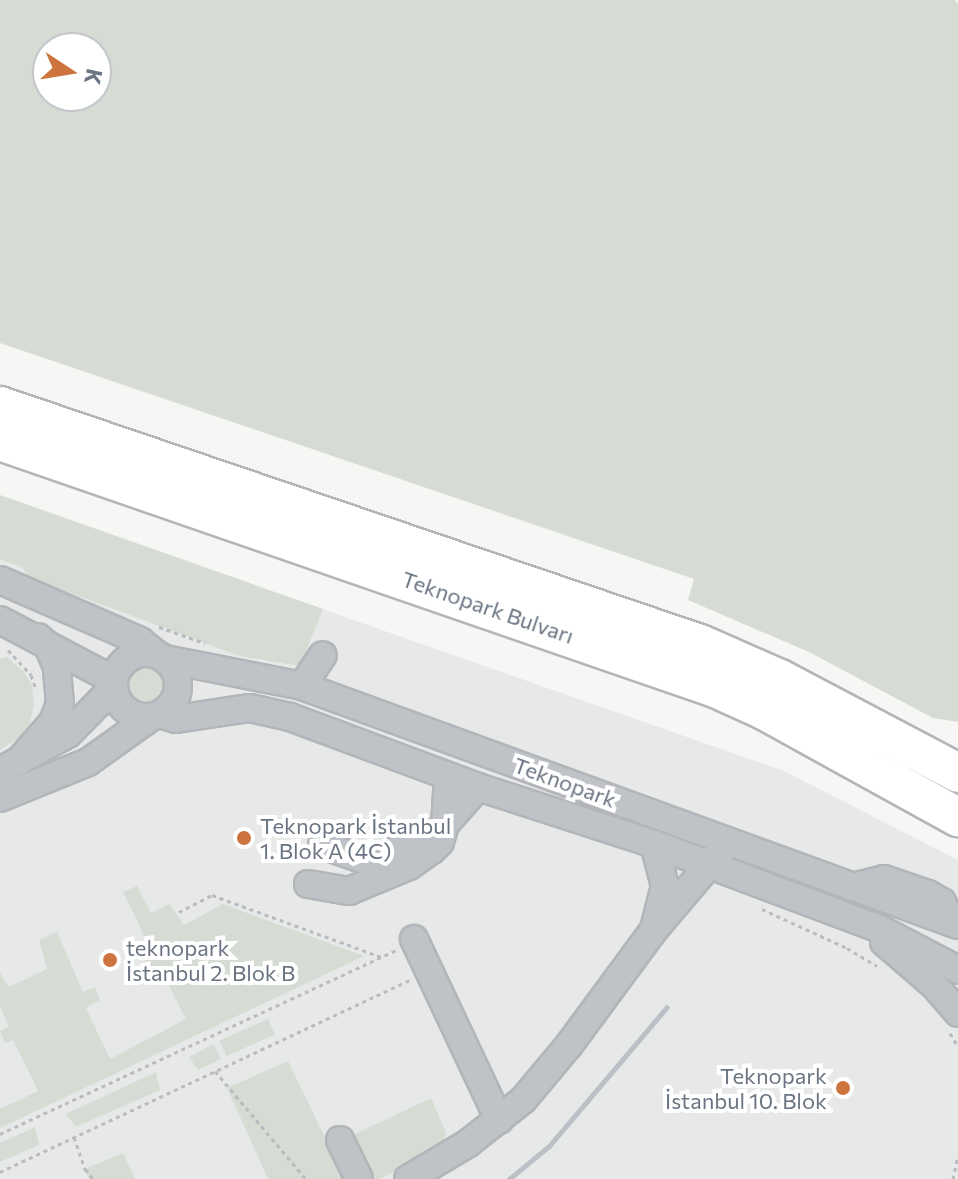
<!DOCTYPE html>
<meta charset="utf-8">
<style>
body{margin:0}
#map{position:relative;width:958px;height:1179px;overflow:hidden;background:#f6f7f4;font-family:Commissioner,sans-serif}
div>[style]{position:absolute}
.built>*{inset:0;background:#e7e9e8}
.green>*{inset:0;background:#d6dbd4;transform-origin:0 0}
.round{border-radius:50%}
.stream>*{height:5px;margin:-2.5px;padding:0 2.5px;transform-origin:2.5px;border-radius:2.5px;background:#b9c0c6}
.path>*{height:3px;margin-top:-1.5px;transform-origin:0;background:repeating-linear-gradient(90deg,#b9bbbe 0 4px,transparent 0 8px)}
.roads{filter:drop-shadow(2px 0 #b3b5b9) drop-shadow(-2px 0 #b3b5b9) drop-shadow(0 2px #b3b5b9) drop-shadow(0 -2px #b3b5b9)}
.minor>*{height:26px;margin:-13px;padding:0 13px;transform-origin:13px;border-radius:13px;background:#bfc2c6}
.minor>.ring{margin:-13px;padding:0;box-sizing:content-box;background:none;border:26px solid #bfc2c6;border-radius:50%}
.highway>*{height:38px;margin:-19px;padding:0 19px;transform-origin:19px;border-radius:19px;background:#fff}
.dots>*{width:22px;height:22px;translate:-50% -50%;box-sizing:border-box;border:4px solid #fff;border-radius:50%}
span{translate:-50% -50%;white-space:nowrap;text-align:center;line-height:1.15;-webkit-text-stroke:8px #fff;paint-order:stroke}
.street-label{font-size:22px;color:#6a7482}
.poi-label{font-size:22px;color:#6a7482}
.left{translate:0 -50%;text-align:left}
.right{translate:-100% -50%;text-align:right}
.north{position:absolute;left:32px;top:32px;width:80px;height:80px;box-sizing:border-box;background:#fff;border:2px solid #c3c7cd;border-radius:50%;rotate:102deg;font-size:22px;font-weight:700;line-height:32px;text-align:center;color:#6a7482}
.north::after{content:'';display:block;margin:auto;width:28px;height:36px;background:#cd743e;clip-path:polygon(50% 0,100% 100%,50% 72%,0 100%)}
</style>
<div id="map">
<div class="built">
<div style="clip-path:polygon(0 496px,784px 771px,958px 860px,958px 1179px,0 1179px)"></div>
</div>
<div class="green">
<div style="clip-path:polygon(evenodd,0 0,955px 0,958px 4px,958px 722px,933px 718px,809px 652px,688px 600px,694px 579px,0 343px,0 0,48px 48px,96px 48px,96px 96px,48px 96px,48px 48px)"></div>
<div style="clip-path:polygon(0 495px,323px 609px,300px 666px,240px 656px,30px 578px,22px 567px,0 559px)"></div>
<div style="clip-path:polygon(7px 657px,24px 672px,32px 685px,34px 704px,30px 723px,19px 738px,0 750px,0 659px)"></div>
<div class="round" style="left:126px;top:666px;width:40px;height:40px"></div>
<div style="clip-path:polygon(137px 886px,151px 913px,169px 904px,184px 925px,223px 904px,364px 956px,0 1128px,0 1109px,38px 1091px,13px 1040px,5px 1043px,0 1031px,9px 1026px,0 1007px,0 973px,9px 987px,47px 969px,39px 940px,57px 932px,83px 992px,95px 987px,100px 1000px,86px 1008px,110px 1059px,186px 1019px,161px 970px,146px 976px,141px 963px,154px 956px,123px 892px)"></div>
<div style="left:268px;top:1019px;width:17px;height:53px;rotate:66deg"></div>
<div style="clip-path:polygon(214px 1044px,221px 1059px,198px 1070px,189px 1057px)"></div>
<div style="clip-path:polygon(288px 1061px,345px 1179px,268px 1179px,227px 1088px)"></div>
<div style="clip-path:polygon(156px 1072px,160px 1090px,76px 1127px,66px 1114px)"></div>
<div style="clip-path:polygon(431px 1098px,446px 1133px,441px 1148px,380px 1179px,368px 1179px,351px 1136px)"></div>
<div style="clip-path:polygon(35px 1127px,39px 1145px,0 1162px,0 1143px)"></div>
<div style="clip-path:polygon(123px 1153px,135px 1179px,89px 1179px,85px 1169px)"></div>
</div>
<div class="stream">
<div style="left:509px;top:1179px;width:52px;rotate:-39.5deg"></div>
<div style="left:549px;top:1146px;width:182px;rotate:-49.7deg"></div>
</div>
<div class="path">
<div style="left:159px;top:627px;width:49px;rotate:19.2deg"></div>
<div style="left:8px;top:650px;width:34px;rotate:47deg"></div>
<div style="left:31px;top:675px;width:15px;rotate:70deg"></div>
<div style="left:762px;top:909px;width:94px;rotate:24.6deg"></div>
<div style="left:847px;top:948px;width:35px;rotate:31deg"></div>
<div style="left:179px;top:912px;width:37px;rotate:-27deg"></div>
<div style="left:212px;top:895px;width:180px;rotate:20.1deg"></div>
<div style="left:950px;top:1033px;width:16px;rotate:60deg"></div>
<div style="left:215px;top:1071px;width:141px;rotate:49.9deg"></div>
<div style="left:0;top:1134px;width:438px;rotate:-24.9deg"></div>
<div style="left:74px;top:1137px;width:34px;rotate:71deg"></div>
<div style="left:85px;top:1169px;width:13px;rotate:51deg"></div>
<div style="left:0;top:1172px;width:452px;rotate:-25.1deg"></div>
<div style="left:953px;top:1179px;width:24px;rotate:-78deg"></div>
</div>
<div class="roads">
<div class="minor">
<div style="left:0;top:580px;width:153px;rotate:23.5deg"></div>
<div style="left:140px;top:641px;width:21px;rotate:39deg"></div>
<div style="left:0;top:620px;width:129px;rotate:27.8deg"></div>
<div class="ring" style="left:114px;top:653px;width:38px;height:38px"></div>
<div style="left:165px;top:659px;width:140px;rotate:11.1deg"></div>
<div style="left:302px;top:686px;width:698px;rotate:20.02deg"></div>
<div style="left:302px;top:686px;width:37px;rotate:-56deg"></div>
<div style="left:160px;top:714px;width:17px;rotate:17deg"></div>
<div style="left:176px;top:719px;width:75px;rotate:-8.5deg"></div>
<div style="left:250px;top:708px;width:41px;rotate:12.7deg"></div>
<div style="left:290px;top:717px;width:201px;rotate:20.4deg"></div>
<div style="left:478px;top:787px;width:185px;rotate:17.9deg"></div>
<div style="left:654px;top:844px;width:239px;rotate:20.6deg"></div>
<div style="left:878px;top:928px;width:90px;rotate:27.7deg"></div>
<div style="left:18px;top:762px;width:53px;rotate:-48.8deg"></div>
<div style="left:53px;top:722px;width:19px;rotate:-69deg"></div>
<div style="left:60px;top:704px;width:37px;rotate:-95deg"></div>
<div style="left:57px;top:667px;width:23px;rotate:-113deg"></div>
<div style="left:48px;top:646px;width:13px;rotate:-138deg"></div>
<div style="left:0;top:771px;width:77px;rotate:-28.6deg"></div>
<div style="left:68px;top:734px;width:66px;rotate:-45.6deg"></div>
<div style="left:0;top:798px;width:95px;rotate:-22.2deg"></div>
<div style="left:88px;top:762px;width:76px;rotate:-35.4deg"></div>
<div style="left:654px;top:844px;width:43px;rotate:75.3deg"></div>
<div style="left:665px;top:886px;width:40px;rotate:104.4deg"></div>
<div style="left:322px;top:845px;width:42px;rotate:19.3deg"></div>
<div style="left:362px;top:859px;width:20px;rotate:-6deg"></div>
<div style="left:382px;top:857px;width:63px;rotate:-24.5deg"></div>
<div style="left:439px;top:831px;width:59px;rotate:-48.4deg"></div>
<div style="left:308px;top:884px;width:42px;rotate:9.7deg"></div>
<div style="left:349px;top:891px;width:65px;rotate:-22.6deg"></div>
<div style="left:409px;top:866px;width:28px;rotate:-35deg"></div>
<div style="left:432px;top:850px;width:11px;rotate:-45deg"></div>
<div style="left:440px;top:842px;width:18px;rotate:-74deg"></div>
<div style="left:445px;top:825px;width:49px;rotate:-86.5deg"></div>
<div style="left:852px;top:887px;width:33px;rotate:-14deg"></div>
<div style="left:884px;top:879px;width:46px;rotate:18.8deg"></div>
<div style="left:928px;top:894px;width:16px;rotate:30deg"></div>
<div style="left:942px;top:902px;width:23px;rotate:65deg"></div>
<div style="left:414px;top:939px;width:200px;rotate:64.8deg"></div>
<div style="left:884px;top:942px;width:66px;rotate:40.7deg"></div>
<div style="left:934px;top:985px;width:37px;rotate:49deg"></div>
<div style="left:340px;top:1140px;width:43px;rotate:64deg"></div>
<div style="left:408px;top:1179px;width:69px;rotate:-30.7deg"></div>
<div style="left:467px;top:1144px;width:71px;rotate:-38.2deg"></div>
<div style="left:523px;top:1100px;width:72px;rotate:-50.1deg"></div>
<div style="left:569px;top:1045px;width:142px;rotate:-53.6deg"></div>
<div style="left:653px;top:931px;width:104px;rotate:-49.7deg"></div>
</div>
<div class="highway">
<div style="left:0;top:406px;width:739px;rotate:18.78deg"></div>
<div style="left:700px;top:644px;width:87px;rotate:23.6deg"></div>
<div style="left:780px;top:679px;width:201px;rotate:27.8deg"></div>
<div style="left:0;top:441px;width:756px;rotate:19.06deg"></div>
<div style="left:715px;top:688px;width:54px;rotate:24.2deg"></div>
<div style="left:764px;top:710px;width:222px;rotate:28.9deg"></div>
</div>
</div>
<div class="dots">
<div style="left:244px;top:838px;background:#cd743e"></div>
<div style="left:110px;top:960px;background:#cd743e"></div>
<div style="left:843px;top:1088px;background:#cd743e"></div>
</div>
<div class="street-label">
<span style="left:488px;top:607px;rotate:19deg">Teknopark Bulvarı</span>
<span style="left:565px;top:782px;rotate:20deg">Teknopark</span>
</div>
<div class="poi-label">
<span class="left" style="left:260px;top:838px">Teknopark İstanbul<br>1. Blok A (4C)</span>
<span class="left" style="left:126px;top:960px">teknopark<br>İstanbul 2. Blok B</span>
<span class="right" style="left:827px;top:1088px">Teknopark<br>İstanbul 10. Blok</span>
</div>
<div class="north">K</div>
</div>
